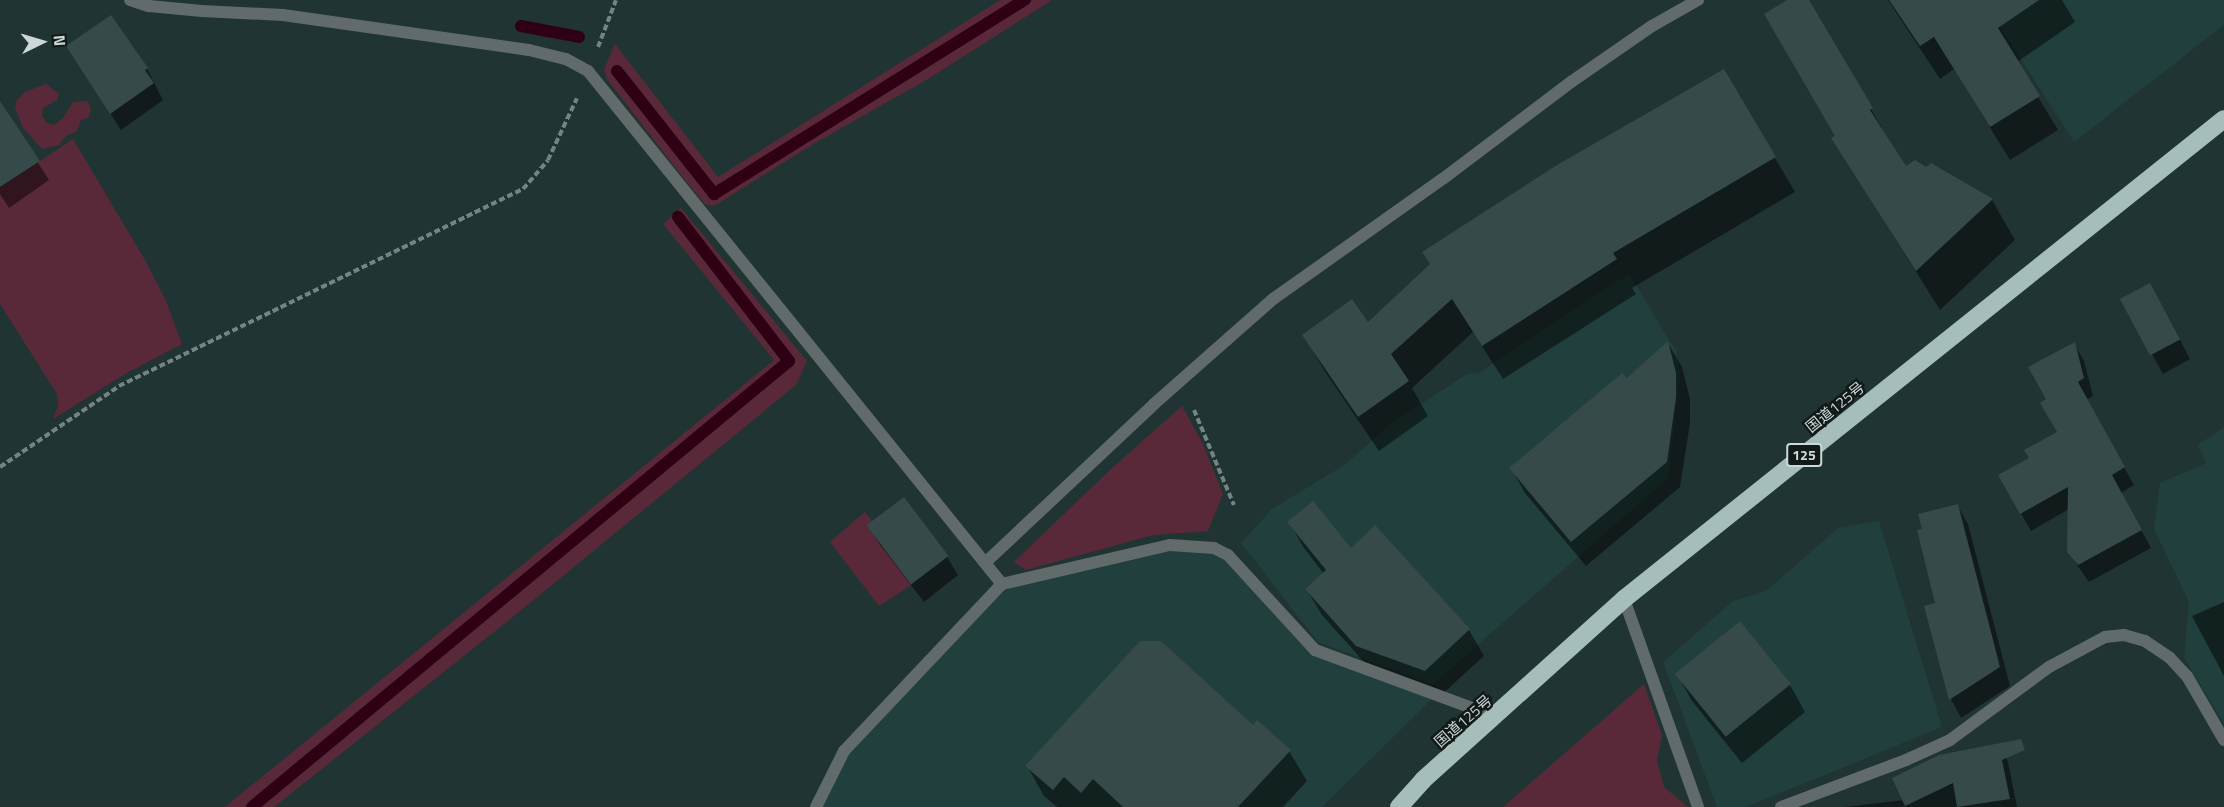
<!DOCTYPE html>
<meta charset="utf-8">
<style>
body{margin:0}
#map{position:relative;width:2224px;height:807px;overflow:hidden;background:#203433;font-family:"Titillium Web","Noto Sans JP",sans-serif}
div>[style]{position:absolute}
.built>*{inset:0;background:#213f3d}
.green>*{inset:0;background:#5a2939}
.shadow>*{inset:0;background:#0007}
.stream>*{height:12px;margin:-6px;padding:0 6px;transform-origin:6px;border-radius:6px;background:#2f0014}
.building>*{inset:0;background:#354a49;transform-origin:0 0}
.path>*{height:4px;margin-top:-2px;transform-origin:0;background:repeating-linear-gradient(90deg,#748483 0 6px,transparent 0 9px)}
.street>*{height:12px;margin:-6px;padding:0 6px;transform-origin:6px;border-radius:6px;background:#626b6b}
.highway>*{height:18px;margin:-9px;padding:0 9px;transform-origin:9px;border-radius:9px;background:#a5bebb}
span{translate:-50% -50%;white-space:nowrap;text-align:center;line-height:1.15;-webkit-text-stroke:5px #111a19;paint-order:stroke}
.shield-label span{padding:2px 4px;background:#111a19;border:2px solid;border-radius:4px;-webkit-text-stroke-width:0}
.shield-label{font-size:14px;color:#ccd8d7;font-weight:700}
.street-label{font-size:15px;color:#ccd8d7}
.north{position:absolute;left:12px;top:12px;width:60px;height:60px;-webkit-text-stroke:4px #111a19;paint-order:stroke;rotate:85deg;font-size:16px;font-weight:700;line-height:24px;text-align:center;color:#ccd8d7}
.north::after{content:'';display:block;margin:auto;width:21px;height:27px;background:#ccd8d7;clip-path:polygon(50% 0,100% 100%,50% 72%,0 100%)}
</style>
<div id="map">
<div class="built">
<div style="clip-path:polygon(1983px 0,2224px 0,2224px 25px,2074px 142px)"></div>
<div style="clip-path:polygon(1629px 274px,1676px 351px,1680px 374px,1668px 478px,1433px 684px,1318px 642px,1241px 543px,1272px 509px,1346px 464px,1389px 425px,1467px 374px,1477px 374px)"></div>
<div style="clip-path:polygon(2224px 427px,2224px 724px,2184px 657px,2189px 602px,2154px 529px,2160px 483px,2206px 463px,2198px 445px)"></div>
<div style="clip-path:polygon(1879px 521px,1942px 727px,1746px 807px,1717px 807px,1663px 662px,1733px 601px,1766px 591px,1838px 528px)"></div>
<div style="clip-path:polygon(1170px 545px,1214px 548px,1315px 650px,1436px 695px,1322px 807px,816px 807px,844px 751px,1002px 584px)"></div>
</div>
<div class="green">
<div style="clip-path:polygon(1000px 0,1052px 0,928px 79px,815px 143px,714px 206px,705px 204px,681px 175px,607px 79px,604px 69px,615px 44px,718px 177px)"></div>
<div style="clip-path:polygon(46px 84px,59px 94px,57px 100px,43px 108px,42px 116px,47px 123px,54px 125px,63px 118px,73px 102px,88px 101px,91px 109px,88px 118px,81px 120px,77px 131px,66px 136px,59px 145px,42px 149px,23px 128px,15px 108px,17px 100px,25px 92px)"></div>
<div style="clip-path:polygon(73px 139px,145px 260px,166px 301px,182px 344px,125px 374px,53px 419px,58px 406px,57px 394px,0 304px,0 188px)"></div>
<div style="clip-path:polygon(681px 208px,807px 361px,796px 385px,514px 616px,274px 807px,225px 807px,774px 360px,663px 224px)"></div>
<div style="clip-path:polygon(1182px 406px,1203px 444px,1223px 494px,1208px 531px,1153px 535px,1026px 570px,1014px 562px,1111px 469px)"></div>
<div style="clip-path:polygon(865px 512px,872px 521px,867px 526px,913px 584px,879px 606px,830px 542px)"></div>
<div style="clip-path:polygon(1644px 684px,1662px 735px,1657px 761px,1664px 787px,1688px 807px,1503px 807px)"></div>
</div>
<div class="shadow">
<div style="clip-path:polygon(1790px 0,1808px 0,1905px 168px,1992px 200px,2015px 240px,1940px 310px,1833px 139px,1837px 136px)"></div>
<div style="clip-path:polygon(1888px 0,2062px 0,2075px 22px,2017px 62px,2058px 130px,2010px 160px,1954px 69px,1940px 79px)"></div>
<div style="clip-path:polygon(110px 17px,147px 69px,163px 100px,121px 130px,78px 63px)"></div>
<div style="clip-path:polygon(0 104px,49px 180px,9px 208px,0 194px)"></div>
<div style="clip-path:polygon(1775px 158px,1795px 192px,1632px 288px,1636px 294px,1503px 379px,1473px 332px,1412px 388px,1428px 416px,1379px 451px,1324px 370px,1304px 335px,1368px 324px)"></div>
<div style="clip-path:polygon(2122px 300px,2161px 304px,2190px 359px,2163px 374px)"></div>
<div style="clip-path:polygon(1668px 343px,1682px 367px,1690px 399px,1690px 423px,1680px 487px,1586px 566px,1525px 493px,1511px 468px,1627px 380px)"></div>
<div style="clip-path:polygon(2074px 344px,2084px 361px,2093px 396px,2086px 400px,2134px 485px,2121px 493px,2151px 548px,2089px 582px,2068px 552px,2069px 509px,2031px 531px,2000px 476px,2031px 459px,2059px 432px,2048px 400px)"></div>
<div style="clip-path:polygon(1957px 505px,1968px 524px,2010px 686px,1961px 718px,1951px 699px,1926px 607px,1937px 604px,1924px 530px)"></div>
<div style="clip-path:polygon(1289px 522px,1350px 550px,1375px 527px,1469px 630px,1484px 656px,1440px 696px,1372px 671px,1322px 615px,1307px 590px,1324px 574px,1304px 548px)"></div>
<div style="clip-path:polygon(869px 526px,947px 557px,958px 575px,924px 602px,880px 545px)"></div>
<div style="clip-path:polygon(2224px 602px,2224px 676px,2192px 616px)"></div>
<div style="clip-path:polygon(1739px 623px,1790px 685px,1805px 712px,1742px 763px,1692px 701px,1677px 674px)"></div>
<div style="clip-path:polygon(1253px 727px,1289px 751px,1307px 781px,1283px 807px,1057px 807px,1044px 796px,1027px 766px)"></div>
<div style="clip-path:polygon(1999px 745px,2008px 762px,2017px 807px,1845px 807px,1904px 800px)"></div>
</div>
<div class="stream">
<div style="left:521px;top:26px;width:59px;rotate:10.7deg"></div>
<div style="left:617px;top:71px;width:157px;rotate:51.7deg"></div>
<div style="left:714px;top:194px;width:367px;rotate:-32deg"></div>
<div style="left:252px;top:807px;width:698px;rotate:-39.71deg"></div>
<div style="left:789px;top:361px;width:182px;rotate:-127.6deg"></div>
</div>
<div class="building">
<div style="clip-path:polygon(1787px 0,1809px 0,1873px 108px,1870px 110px,1906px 166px,1915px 160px,1926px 167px,1931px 163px,1993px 199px,1916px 271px,1831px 138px,1835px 136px,1764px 14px)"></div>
<div style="clip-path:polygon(1889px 0,2039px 0,1998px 28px,2040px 96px,1990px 127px,1934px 37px,1920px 46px)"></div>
<div style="clip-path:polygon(111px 15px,148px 68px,145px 70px,154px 83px,110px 114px,66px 46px)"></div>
<div style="clip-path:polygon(1724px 69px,1776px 157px,1613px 253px,1617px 259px,1482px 346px,1452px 299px,1391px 354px,1409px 381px,1358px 417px,1302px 335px,1352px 299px,1368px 322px,1430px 264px,1422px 252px,1557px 165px)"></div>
<div style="clip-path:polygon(0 101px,40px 161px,0 187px)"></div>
<div style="left:2150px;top:283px;width:64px;height:34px;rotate:62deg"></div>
<div style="clip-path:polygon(1668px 341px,1676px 373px,1676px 397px,1667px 462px,1571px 542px,1509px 468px,1622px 373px,1627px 378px)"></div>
<div style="clip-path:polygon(2075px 342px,2084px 378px,2078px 382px,2125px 467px,2112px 475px,2142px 530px,2078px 565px,2067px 552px,2068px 487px,2020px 514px,1998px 475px,2029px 458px,2024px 450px,2057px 432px,2040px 403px,2046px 399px,2028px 367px)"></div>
<div style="left:904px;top:497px;width:74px;height:47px;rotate:53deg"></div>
<div style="clip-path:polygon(1313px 501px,1351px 548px,1375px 525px,1470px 629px,1425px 671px,1356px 646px,1305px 589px,1326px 570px,1287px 522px)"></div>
<div style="clip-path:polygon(1958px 504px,2000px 667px,1949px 700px,1924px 606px,1935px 603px,1917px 530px,1922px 529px,1918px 514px)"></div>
<div style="left:1740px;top:621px;width:81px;height:84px;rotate:51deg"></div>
<div style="clip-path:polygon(1140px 641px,1161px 641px,1253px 725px,1257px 720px,1291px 750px,1238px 807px,1123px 807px,1093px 779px,1081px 793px,1064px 777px,1053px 790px,1025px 766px)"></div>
<div style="clip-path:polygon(2021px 739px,2025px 750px,2002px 760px,2010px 799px,1957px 807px,1953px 783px,1905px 806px,1892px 778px,1939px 755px)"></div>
</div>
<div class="path">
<div style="left:598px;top:47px;width:50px;rotate:-69deg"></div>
<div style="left:1194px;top:410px;width:103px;rotate:67.2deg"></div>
<div style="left:0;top:467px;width:144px;rotate:-34.2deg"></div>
<div style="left:119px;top:386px;width:449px;rotate:-26deg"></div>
<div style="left:523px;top:189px;width:38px;rotate:-49deg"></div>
<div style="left:548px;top:160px;width:68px;rotate:-64.9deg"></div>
</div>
<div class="street">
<div style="left:130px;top:0;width:20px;rotate:18deg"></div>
<div style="left:149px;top:6px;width:53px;rotate:5.4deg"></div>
<div style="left:202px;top:11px;width:81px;rotate:2.8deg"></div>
<div style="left:283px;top:15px;width:248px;rotate:8.1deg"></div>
<div style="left:529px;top:50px;width:38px;rotate:14deg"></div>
<div style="left:566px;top:59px;width:25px;rotate:29deg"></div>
<div style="left:588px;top:71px;width:659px;rotate:51.1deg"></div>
<div style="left:986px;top:562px;width:231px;rotate:-43.2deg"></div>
<div style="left:1154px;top:404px;width:159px;rotate:-41.4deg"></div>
<div style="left:1273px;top:299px;width:209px;rotate:-35.3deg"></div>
<div style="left:1444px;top:178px;width:159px;rotate:-37.1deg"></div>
<div style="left:1571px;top:82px;width:98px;rotate:-34.7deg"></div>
<div style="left:1652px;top:26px;width:53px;rotate:-29.5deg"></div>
<div style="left:1624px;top:599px;width:221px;rotate:70.4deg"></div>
<div style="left:816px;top:807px;width:63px;rotate:-63.4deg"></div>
<div style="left:844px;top:751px;width:230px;rotate:-46.6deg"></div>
<div style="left:1002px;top:584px;width:172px;rotate:-13.1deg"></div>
<div style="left:1170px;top:545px;width:44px;rotate:3.9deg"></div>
<div style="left:1214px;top:548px;width:16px;rotate:27deg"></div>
<div style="left:1228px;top:555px;width:129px;rotate:47.5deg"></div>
<div style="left:1315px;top:650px;width:193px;rotate:20.3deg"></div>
<div style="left:1781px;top:807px;width:134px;rotate:-20.6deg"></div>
<div style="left:1906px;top:760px;width:48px;rotate:-24.4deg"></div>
<div style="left:1950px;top:740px;width:123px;rotate:-36.4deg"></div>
<div style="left:2049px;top:667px;width:64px;rotate:-28.2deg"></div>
<div style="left:2105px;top:637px;width:19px;rotate:-6deg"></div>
<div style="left:2124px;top:635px;width:22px;rotate:16deg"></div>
<div style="left:2145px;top:641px;width:30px;rotate:34deg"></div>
<div style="left:2170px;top:658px;width:25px;rotate:47deg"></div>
<div style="left:2187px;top:676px;width:74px;rotate:60deg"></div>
</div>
<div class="highway">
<div style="left:1399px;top:807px;width:36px;rotate:-48deg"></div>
<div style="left:1423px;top:780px;width:270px;rotate:-42deg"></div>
<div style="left:1624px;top:599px;width:768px;rotate:-38.66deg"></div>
</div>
<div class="shield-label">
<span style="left:1804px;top:455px">125</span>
</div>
<div class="street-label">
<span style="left:1835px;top:407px;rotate:-39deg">国道125号</span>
<span style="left:1463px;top:721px;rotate:-41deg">国道125号</span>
</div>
<div class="north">N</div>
</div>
